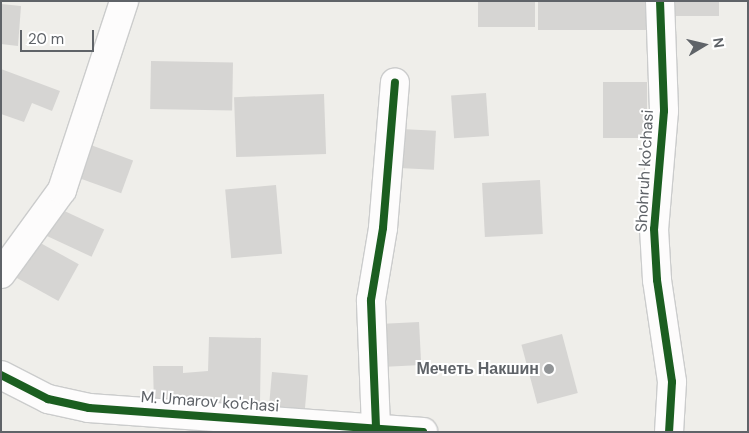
<!DOCTYPE html>
<meta charset="utf-8">
<style>
body{margin:0}
#map{position:relative;width:749px;height:433px;overflow:hidden;background:#efeeea;font-family:"DM Sans",sans-serif}
div>[style]{position:absolute}
.building>*{inset:0;background:#d6d5d3;transform-origin:0 0}
.roads{filter:drop-shadow(1px 0 #cbcccc) drop-shadow(-1px 0 #cbcccc) drop-shadow(0 1px #cbcccc) drop-shadow(0 -1px #cbcccc)}
.street>*{height:28px;margin:-14px;padding:0 14px;transform-origin:14px;border-radius:14px;background:#fdfcfc}
.cycleway>*{height:8px;margin:-4px;padding:0 4px;transform-origin:4px;border-radius:4px;background:#1b5e20}
.dots>*{width:14px;height:14px;translate:-50% -50%;box-sizing:border-box;border:2px solid #fff;border-radius:50%}
span{translate:-50% -50%;white-space:nowrap;text-align:center;line-height:1.15;-webkit-text-stroke:4px #fff;paint-order:stroke}
.street-label{font-size:16px;color:#5f6368}
.poi-label{font-size:16px;color:#5f6368;font-weight:700}
.right{translate:-100% -50%;text-align:right}
.frame{position:absolute;inset:0;border:2px solid #5f6368;pointer-events:none}
.north{position:absolute;left:679px;top:20px;width:50px;height:50px;-webkit-text-stroke:4px #fff;paint-order:stroke;rotate:81deg;font-size:14px;font-weight:700;line-height:20px;text-align:center;color:#5f6368}
.north::after{content:'';display:block;margin:auto;width:18px;height:22px;background:#5f6368;clip-path:polygon(50% 0,100% 100%,50% 72%,0 100%)}
.scale{position:absolute;left:20px;top:30px;width:74px;height:22px;box-sizing:border-box;border:2px solid #5f6368;border-top:0;padding-left:6px;font-size:15px;line-height:18px;white-space:nowrap;color:#5f6368;-webkit-text-stroke:4px #fff;paint-order:stroke}
</style>
<div id="map">
<div class="building">
<div style="left:478px;top:1px;width:57px;height:26px"></div>
<div style="left:538px;top:1px;width:116px;height:29px"></div>
<div style="left:672px;top:1px;width:47px;height:15px"></div>
<div style="clip-path:polygon(1px 4px,21px 6px,18px 46px,1px 44px)"></div>
<div style="left:151px;top:61px;width:82px;height:48px;rotate:1deg"></div>
<div style="clip-path:polygon(1px 69px,60px 91px,52px 111px,32px 103px,24px 122px,1px 114px)"></div>
<div style="left:603px;top:82px;width:44px;height:56px"></div>
<div style="left:486px;top:93px;width:43px;height:35px;rotate:86deg"></div>
<div style="left:324px;top:94px;width:60px;height:90px;rotate:88deg"></div>
<div style="left:401px;top:129px;width:35px;height:39px;rotate:3deg"></div>
<div style="left:88px;top:144px;width:48px;height:35px;rotate:20deg"></div>
<div style="left:540px;top:180px;width:54px;height:58px;rotate:87deg"></div>
<div style="left:276px;top:185px;width:69px;height:51px;rotate:85deg"></div>
<div style="left:58px;top:208px;width:51px;height:30px;rotate:25deg"></div>
<div style="left:35px;top:240px;width:50px;height:42px;rotate:29deg"></div>
<div style="left:419px;top:322px;width:43px;height:45px;rotate:87deg"></div>
<div style="left:562px;top:334px;width:61px;height:42px;rotate:75deg"></div>
<div style="clip-path:polygon(209px 337px,261px 338px,260px 403px,154px 404px,153px 366px,183px 366px,183px 373px,208px 371px)"></div>
<div style="left:272px;top:372px;width:36px;height:38px;rotate:5deg"></div>
</div>
<div class="roads">
<div class="street">
<div style="left:660px;top:1px;width:110px;rotate:87.9deg"></div>
<div style="left:664px;top:111px;width:118px;rotate:94.8deg"></div>
<div style="left:654px;top:229px;width:51px;rotate:86.6deg"></div>
<div style="left:657px;top:280px;width:103px;rotate:81.6deg"></div>
<div style="left:672px;top:382px;width:50px;rotate:93.4deg"></div>
<div style="left:1px;top:274px;width:104px;rotate:-54deg"></div>
<div style="left:62px;top:190px;width:199px;rotate:-71.8deg"></div>
<div style="left:1px;top:375px;width:53px;rotate:27.1deg"></div>
<div style="left:48px;top:399px;width:42px;rotate:12.4deg"></div>
<div style="left:89px;top:408px;width:335px;rotate:4.1deg"></div>
<div style="left:376px;top:427px;width:127px;rotate:-92.3deg"></div>
<div style="left:371px;top:300px;width:73px;rotate:-80.5deg"></div>
<div style="left:383px;top:228px;width:146px;rotate:-85.3deg"></div>
</div>
</div>
<div class="cycleway">
<div style="left:660px;top:1px;width:110px;rotate:87.9deg"></div>
<div style="left:664px;top:111px;width:118px;rotate:94.8deg"></div>
<div style="left:654px;top:229px;width:51px;rotate:86.6deg"></div>
<div style="left:657px;top:280px;width:103px;rotate:81.6deg"></div>
<div style="left:672px;top:382px;width:50px;rotate:93.4deg"></div>
<div style="left:1px;top:375px;width:53px;rotate:27.1deg"></div>
<div style="left:48px;top:399px;width:42px;rotate:12.4deg"></div>
<div style="left:89px;top:408px;width:335px;rotate:4.1deg"></div>
<div style="left:376px;top:427px;width:127px;rotate:-92.3deg"></div>
<div style="left:371px;top:300px;width:73px;rotate:-80.5deg"></div>
<div style="left:383px;top:228px;width:146px;rotate:-85.3deg"></div>
</div>
<div class="dots">
<div style="left:549px;top:369px;background:#919496"></div>
</div>
<div class="street-label">
<span style="left:645px;top:171px;rotate:-87deg">Shohruh ko'chasi</span>
<span style="left:210px;top:402px;rotate:4deg">M. Umarov ko'chasi</span>
</div>
<div class="poi-label">
<span class="right" style="left:539px;top:369px">Мечеть Накшин</span>
</div>
<div class="frame"></div>
<div class="north">N</div>
<div class="scale">20 m</div>
</div>
